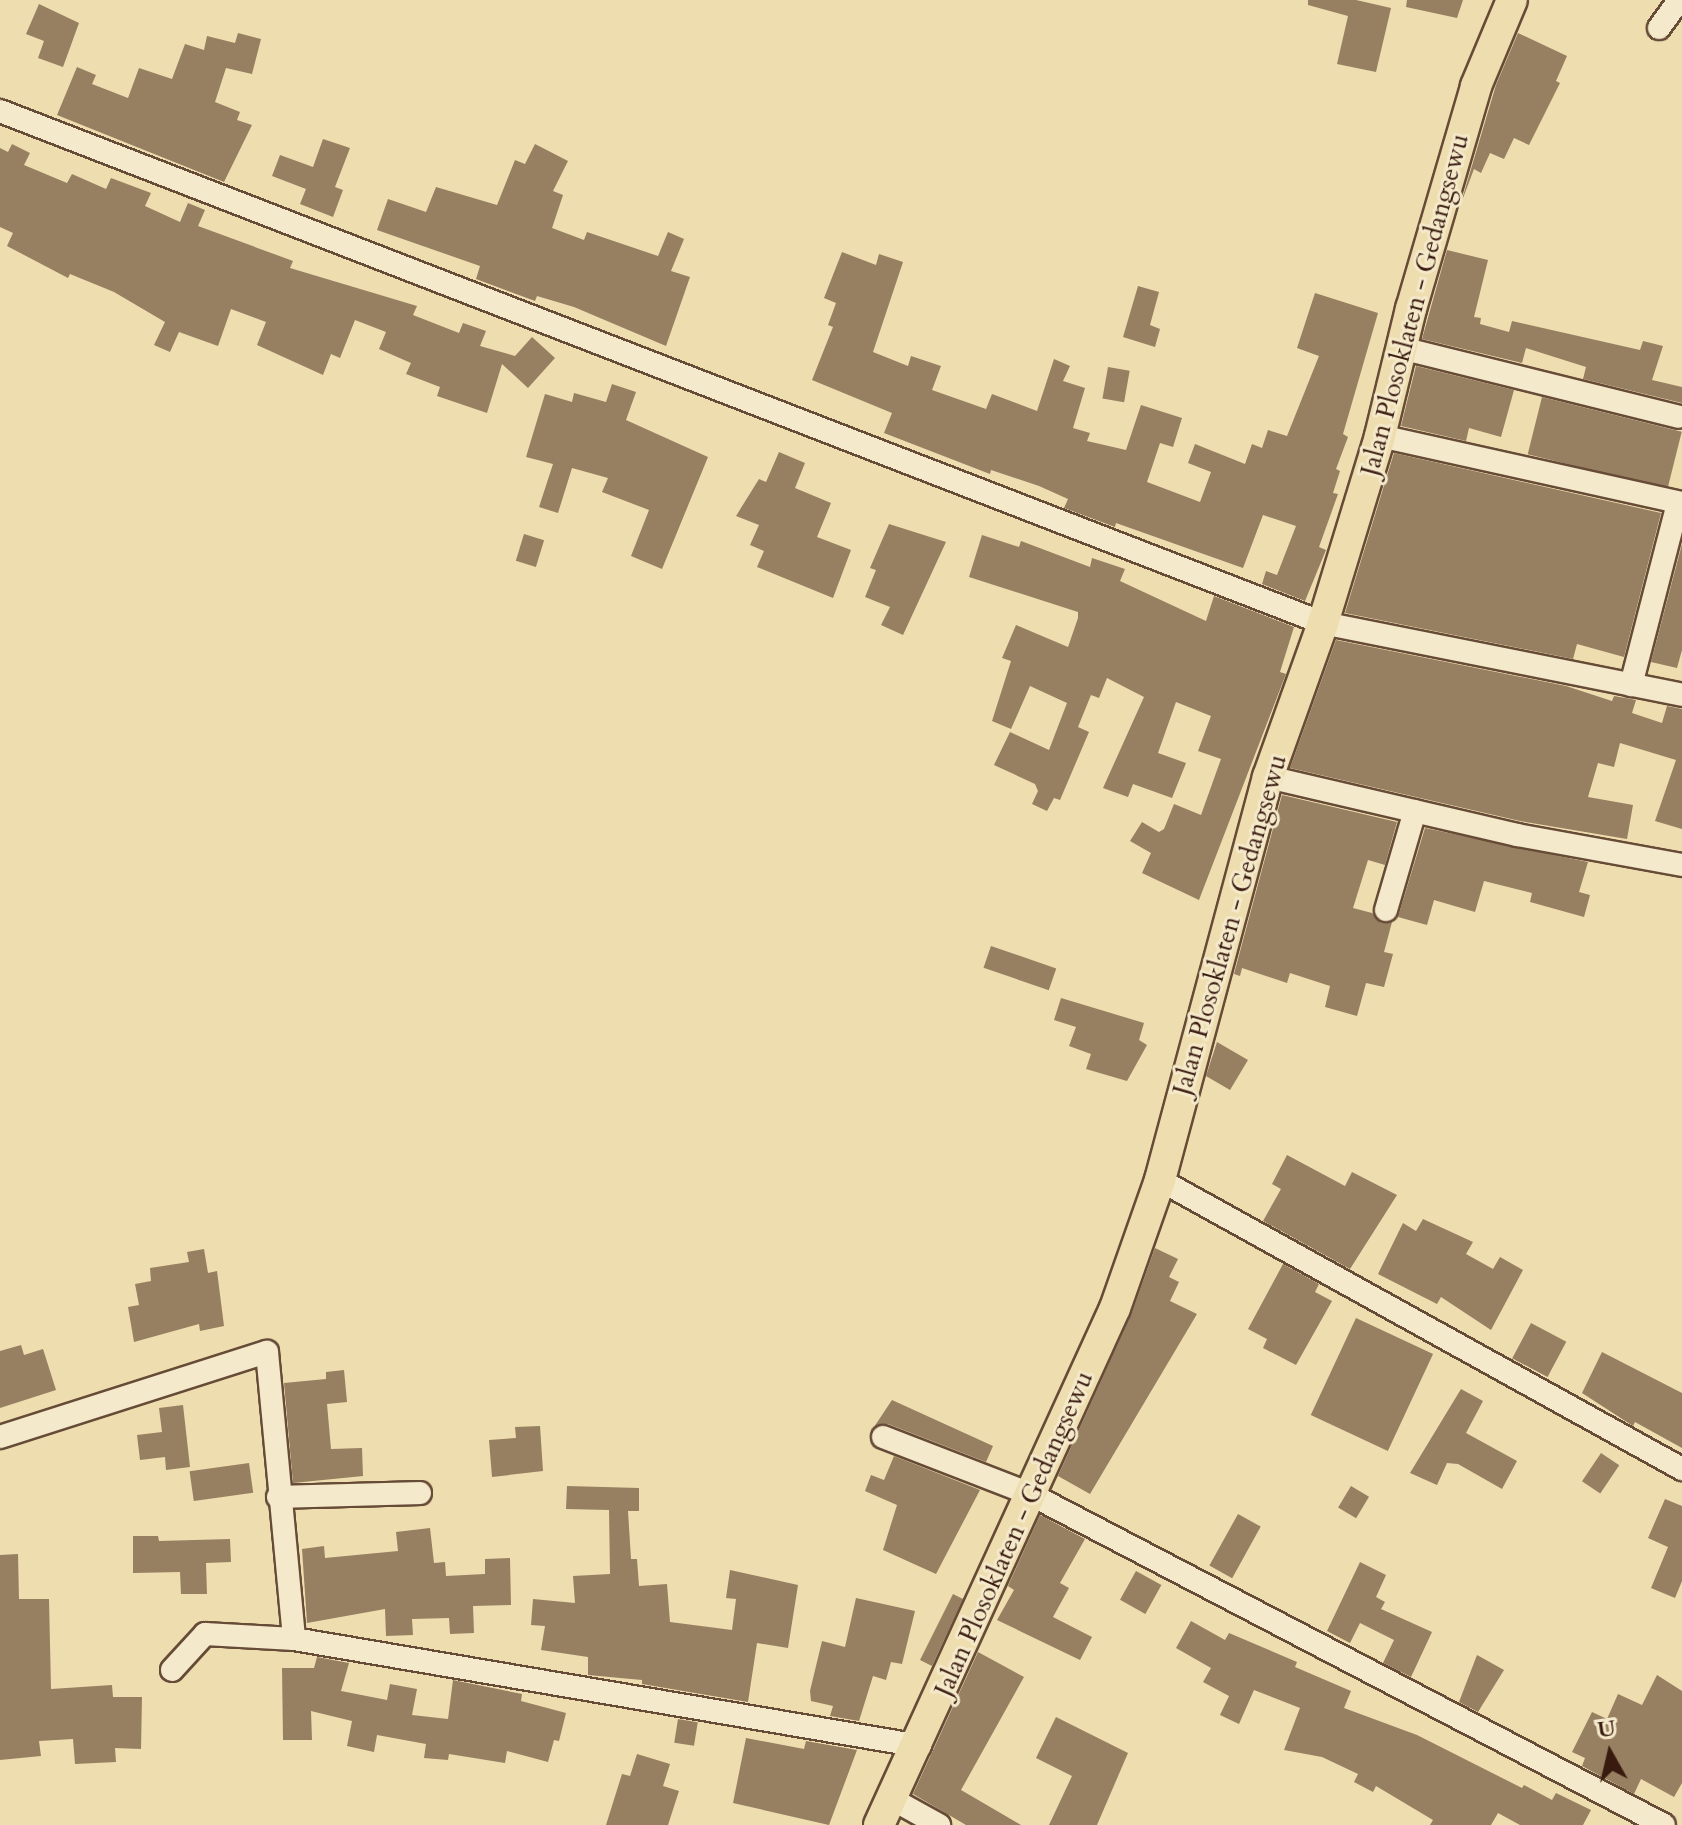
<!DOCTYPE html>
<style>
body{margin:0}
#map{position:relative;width:1682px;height:1825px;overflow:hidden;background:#eeddae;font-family:Cardo,serif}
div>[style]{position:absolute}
.building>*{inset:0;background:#977f62;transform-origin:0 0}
.roads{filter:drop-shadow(2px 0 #664b37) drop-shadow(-2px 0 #664b37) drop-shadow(0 2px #664b37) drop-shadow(0 -2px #664b37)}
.minor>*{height:22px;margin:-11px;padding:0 11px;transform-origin:11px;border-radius:11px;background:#f4e9ca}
.major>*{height:30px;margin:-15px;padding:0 15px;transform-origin:15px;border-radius:15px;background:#eeddae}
span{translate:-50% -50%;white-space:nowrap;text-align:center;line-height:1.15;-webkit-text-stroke:6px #f4e9ca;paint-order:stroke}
.street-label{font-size:26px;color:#391a0f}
.north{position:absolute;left:1570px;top:1713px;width:80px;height:80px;-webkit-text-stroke:6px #f4e9ca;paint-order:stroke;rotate:352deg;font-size:22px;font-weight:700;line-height:32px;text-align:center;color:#391a0f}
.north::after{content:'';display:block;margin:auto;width:28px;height:36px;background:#391a0f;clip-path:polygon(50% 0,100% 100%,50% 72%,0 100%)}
</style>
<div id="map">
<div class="building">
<div style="clip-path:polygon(1308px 0,1356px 0,1391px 8px,1376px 72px,1337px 64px,1348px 16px,1308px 5px)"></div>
<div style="clip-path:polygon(1407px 0,1463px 0,1457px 18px,1406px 7px)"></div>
<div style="clip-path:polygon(39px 4px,79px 23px,63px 67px,38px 58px,44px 41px,26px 34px)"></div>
<div style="clip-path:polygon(238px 33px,261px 39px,252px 74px,226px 68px,215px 102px,240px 112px,237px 120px,252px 125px,224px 182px,57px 115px,77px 67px,96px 75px,92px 84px,128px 98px,139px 68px,172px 79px,185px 44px,204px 50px,207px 36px,235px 43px)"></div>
<div style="clip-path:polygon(1518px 33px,1567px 56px,1556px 81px,1560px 83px,1529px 145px,1514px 138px,1504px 159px,1490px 153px,1481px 173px,1474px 169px,1460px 206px,1496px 85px)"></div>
<div style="clip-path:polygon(323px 139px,350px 148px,335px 187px,343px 190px,333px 217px,300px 204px,306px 189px,272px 176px,280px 155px,313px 167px)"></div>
<div style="clip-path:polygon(12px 144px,30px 153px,24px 165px,67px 183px,72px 174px,106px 189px,111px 178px,151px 193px,145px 206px,180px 222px,188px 203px,205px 210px,198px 226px,293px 261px,290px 268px,417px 306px,413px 315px,459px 333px,463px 323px,486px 331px,480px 346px,515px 356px,532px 337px,555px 358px,528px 388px,502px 364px,487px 413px,437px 396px,440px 387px,406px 374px,411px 363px,379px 349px,386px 332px,355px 320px,340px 358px,331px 354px,323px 375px,257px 345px,266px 322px,231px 309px,218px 346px,179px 332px,170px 352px,154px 345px,165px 322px,114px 292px,70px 274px,68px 278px,7px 246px,13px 233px,0 227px,0 148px,8px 152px)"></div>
<div style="clip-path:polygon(535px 144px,568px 161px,553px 191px,563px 195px,552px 228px,584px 240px,587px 232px,658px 256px,668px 232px,684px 239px,671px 271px,690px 277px,666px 346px,574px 307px,537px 296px,535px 301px,476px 279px,480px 266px,377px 230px,388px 199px,426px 212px,436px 187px,497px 205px,515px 160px,525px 164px)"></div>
<div style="clip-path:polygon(1447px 250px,1488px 260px,1474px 317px,1481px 318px,1480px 324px,1509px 332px,1512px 321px,1640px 350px,1643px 341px,1663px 346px,1652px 380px,1682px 387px,1682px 403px,1583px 379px,1586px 367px,1526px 348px,1522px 363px,1422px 339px)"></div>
<div style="clip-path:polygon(842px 252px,876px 265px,879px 254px,903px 262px,873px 352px,908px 366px,911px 356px,941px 366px,932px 390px,986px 409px,992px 394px,1037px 411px,1054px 359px,1070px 366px,1063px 381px,1085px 388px,1073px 428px,1090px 433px,1087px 441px,1126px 450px,1141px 405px,1182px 418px,1173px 447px,1160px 443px,1147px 482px,1200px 502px,1211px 472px,1188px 463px,1195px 444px,1245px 464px,1252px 444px,1262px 448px,1268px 430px,1287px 436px,1319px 356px,1297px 348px,1315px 293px,1378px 313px,1343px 434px,1348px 437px,1336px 469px,1340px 471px,1333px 493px,1338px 494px,1319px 547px,1326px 550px,1305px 601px,1262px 584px,1266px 571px,1277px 575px,1296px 526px,1263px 515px,1243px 568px,1116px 523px,1115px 527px,1064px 508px,1068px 499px,1039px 486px,991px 470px,990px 474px,884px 433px,892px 413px,812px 380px,833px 327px,828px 325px,836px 303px,824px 298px)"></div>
<div style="clip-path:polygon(1138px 286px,1159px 292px,1150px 325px,1160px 329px,1155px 347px,1123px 337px)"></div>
<div style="clip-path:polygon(1416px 366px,1514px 390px,1501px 437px,1469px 428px,1466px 441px,1401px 426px)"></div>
<div style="left:1108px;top:367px;width:22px;height:32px;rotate:10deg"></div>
<div style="clip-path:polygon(612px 384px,636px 392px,626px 420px,708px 457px,662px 569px,631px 556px,649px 510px,602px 492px,608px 478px,572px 468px,558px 513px,539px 507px,553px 464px,526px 457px,545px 394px,572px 402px,574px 393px,606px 402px)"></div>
<div style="left:1542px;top:397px;width:144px;height:59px;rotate:14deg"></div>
<div style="clip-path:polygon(779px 452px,805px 463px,795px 488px,831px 503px,817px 537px,851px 550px,833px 598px,757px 567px,764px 551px,750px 545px,759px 525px,736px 516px,759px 479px,766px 482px)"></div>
<div style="clip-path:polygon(1394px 453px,1661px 513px,1624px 657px,1577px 644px,1573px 659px,1345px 613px)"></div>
<div style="clip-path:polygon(889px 524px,946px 542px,903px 635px,881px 625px,890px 607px,865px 597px,876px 570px,870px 568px)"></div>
<div style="left:524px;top:534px;width:21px;height:28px;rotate:17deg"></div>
<div style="clip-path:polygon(982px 535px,1019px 547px,1021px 541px,1090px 567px,1092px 558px,1125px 569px,1120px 581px,1206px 621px,1214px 596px,1294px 627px,1280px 672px,1286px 674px,1199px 900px,1142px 873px,1151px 853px,1130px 841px,1142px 822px,1159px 832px,1164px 829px,1174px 804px,1201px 815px,1221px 759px,1198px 751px,1211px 716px,1176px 702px,1158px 753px,1186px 763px,1172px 798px,1133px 784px,1128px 797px,1103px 788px,1144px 697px,1107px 678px,1099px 698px,1091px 695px,1078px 727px,1089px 732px,1060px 800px,1054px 798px,1047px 811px,1032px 804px,1038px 791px,1035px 784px,994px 765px,1010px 732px,1049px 750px,1067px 703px,1030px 686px,1011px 729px,992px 721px,1011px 661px,1002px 658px,1016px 625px,1068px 647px,1078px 618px,1078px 612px,969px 577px)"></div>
<div style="clip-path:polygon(1682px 544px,1682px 650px,1677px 668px,1651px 662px)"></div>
<div style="clip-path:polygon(1336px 640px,1566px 686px,1612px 701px,1614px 696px,1636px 700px,1632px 713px,1662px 723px,1667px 706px,1682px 709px,1682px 829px,1655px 821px,1676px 760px,1620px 743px,1614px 767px,1598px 763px,1588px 797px,1633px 805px,1627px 839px,1520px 821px,1290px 768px)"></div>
<div style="clip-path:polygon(1282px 795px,1397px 822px,1385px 865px,1368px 860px,1353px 908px,1372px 913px,1381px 923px,1392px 922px,1384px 952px,1393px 954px,1384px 987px,1366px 983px,1357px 1016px,1325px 1007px,1330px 986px,1290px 973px,1287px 983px,1242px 968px,1240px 976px,1234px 974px)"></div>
<div style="clip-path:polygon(1425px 828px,1588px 862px,1579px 892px,1590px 895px,1584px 917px,1530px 902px,1532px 893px,1484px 881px,1475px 912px,1434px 900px,1427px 925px,1398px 917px)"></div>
<div style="left:991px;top:946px;width:69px;height:23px;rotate:19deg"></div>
<div style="clip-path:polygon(1061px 998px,1144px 1023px,1139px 1040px,1147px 1045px,1127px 1081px,1086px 1069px,1091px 1054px,1069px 1046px,1076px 1027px,1054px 1020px)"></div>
<div style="clip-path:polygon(1217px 1042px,1248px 1060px,1230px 1090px,1206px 1076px)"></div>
<div style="clip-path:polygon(1287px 1155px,1345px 1186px,1352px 1172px,1397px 1195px,1350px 1269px,1263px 1221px,1281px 1189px,1272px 1184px)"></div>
<div style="clip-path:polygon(1423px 1219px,1473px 1242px,1466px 1254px,1493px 1269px,1500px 1257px,1523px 1270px,1491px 1330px,1441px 1297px,1437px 1304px,1378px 1274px,1403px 1223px,1416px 1231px)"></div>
<div style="clip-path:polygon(1155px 1248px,1178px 1259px,1169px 1277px,1179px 1282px,1170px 1301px,1197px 1314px,1090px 1494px,1058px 1476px,1131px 1315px)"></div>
<div style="clip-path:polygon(204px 1249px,208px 1273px,217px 1271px,224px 1326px,200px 1331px,199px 1324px,134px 1342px,128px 1307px,139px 1305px,135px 1284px,151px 1281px,150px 1268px,189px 1262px,187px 1252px)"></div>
<div style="clip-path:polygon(1283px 1264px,1319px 1284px,1315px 1292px,1332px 1301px,1296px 1365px,1263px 1348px,1267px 1339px,1248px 1329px)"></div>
<div style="left:1356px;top:1318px;width:85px;height:107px;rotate:25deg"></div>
<div style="left:1531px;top:1323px;width:40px;height:40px;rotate:28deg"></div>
<div style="clip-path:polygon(21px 1345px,24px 1355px,43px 1349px,56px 1390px,0 1408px,0 1351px)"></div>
<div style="clip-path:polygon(1602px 1352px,1682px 1393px,1682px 1448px,1635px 1422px,1633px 1426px,1582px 1393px)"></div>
<div style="clip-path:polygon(344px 1370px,347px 1402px,327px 1404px,331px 1449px,362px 1448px,363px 1476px,293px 1483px,284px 1383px,326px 1379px,326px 1372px)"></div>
<div style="clip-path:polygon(1461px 1389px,1483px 1401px,1466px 1433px,1517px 1461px,1502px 1489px,1458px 1464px,1447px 1463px,1437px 1485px,1410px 1473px)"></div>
<div style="clip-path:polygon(892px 1400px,993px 1446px,986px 1462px,888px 1424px,874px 1427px)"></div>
<div style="clip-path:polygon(183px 1405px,190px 1467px,166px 1470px,165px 1457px,140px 1460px,137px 1435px,162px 1432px,159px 1408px)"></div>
<div style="clip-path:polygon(540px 1426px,543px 1471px,492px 1477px,489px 1440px,516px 1438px,515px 1427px)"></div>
<div style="left:1601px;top:1453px;width:22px;height:34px;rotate:34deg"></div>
<div style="clip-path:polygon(894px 1456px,980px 1490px,936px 1574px,883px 1550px,897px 1505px,865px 1491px,871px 1475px,884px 1480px)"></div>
<div style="left:249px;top:1463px;width:30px;height:60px;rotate:82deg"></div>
<div style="clip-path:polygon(567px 1486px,639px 1488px,639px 1511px,628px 1511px,631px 1559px,637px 1559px,639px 1586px,667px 1584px,670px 1622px,732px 1630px,736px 1599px,726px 1598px,730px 1570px,798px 1585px,788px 1648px,757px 1643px,748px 1702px,642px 1684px,642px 1680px,588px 1675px,588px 1657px,541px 1650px,545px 1626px,531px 1625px,533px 1599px,575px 1603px,573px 1576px,610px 1574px,609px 1510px,566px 1509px)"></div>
<div style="left:1351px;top:1486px;width:21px;height:25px;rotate:31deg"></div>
<div style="clip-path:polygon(1665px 1499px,1682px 1506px,1682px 1581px,1675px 1598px,1651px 1588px,1668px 1547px,1648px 1538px)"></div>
<div style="left:1238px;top:1514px;width:26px;height:59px;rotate:29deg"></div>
<div style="clip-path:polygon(1040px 1515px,1085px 1539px,1060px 1583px,1069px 1588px,1053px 1617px,1092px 1637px,1080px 1660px,997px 1620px,1014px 1590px,1008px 1586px)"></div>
<div style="clip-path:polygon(430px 1528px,434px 1563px,445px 1562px,446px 1576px,485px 1574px,485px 1559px,510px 1558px,511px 1605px,473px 1606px,474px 1633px,450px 1634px,449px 1618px,412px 1619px,413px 1635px,386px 1636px,385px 1609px,307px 1623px,302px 1549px,324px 1546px,325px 1558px,398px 1551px,396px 1532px)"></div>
<div style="clip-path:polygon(133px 1536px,158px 1536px,159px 1541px,230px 1539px,231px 1562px,206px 1563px,207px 1594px,181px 1594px,180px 1572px,133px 1573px)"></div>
<div style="clip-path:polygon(18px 1554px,19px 1599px,49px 1599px,51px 1689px,112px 1685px,113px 1697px,142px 1697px,141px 1749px,115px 1748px,116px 1762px,75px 1764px,73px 1739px,39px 1741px,41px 1756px,0 1760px,0 1555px)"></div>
<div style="clip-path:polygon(1360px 1562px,1386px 1575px,1376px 1597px,1385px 1602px,1381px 1609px,1432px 1632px,1411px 1677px,1383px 1663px,1394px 1640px,1360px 1623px,1350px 1643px,1327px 1631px)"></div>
<div style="left:1136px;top:1571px;width:29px;height:33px;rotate:29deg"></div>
<div style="clip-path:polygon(953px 1594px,963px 1599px,932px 1666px,920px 1660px)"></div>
<div style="clip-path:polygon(856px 1598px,915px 1611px,902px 1664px,891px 1662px,886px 1680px,873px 1676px,859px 1721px,830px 1716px,833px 1706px,811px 1701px,810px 1691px,822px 1641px,845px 1647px)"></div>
<div style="clip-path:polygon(1191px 1621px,1225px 1640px,1229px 1633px,1297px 1662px,1295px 1667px,1351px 1691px,1344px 1708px,1417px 1735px,1522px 1788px,1524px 1785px,1552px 1800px,1556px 1793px,1591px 1810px,1583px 1825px,1520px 1825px,1498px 1813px,1491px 1825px,1430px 1825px,1433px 1820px,1376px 1786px,1373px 1792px,1354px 1782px,1358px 1774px,1322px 1757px,1284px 1750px,1300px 1708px,1254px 1690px,1239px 1724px,1220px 1715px,1229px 1696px,1203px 1682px,1211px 1668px,1176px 1648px)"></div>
<div style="clip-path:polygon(978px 1652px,1024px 1677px,961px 1790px,1021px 1825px,966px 1825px,913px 1794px)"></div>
<div style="clip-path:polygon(1477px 1655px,1504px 1670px,1478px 1712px,1459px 1702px)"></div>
<div style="clip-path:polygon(317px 1657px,349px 1663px,341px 1691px,387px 1700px,390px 1684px,417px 1689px,412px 1715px,448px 1719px,453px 1680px,522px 1694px,521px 1701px,566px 1713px,559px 1741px,554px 1740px,548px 1762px,507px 1751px,505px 1763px,449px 1754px,448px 1760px,424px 1758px,426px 1744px,377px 1735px,374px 1752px,347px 1746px,352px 1721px,311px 1711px,312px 1740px,283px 1740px,282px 1668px,314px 1668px)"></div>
<div style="clip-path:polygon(1657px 1675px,1682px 1691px,1682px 1783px,1674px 1797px,1641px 1779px,1634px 1794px,1582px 1766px,1585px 1758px,1572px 1752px,1592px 1712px,1607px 1719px,1618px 1694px,1642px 1705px)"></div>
<div style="clip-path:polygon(1056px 1717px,1128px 1753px,1097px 1825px,1049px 1825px,1072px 1776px,1036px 1758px)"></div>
<div style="left:678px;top:1719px;width:20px;height:24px;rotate:9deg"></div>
<div style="clip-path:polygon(746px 1738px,804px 1749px,806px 1741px,857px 1750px,829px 1825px,733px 1803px)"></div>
<div style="clip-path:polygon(637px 1754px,670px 1764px,663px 1786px,679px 1791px,668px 1825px,606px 1825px,622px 1774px,630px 1776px)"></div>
</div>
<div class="roads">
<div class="minor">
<div style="left:1659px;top:28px;width:34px;rotate:-54deg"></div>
<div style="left:0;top:111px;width:1419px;rotate:21.16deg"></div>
<div style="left:1323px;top:623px;width:366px;rotate:11.3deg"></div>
<div style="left:1401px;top:348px;width:286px;rotate:13.9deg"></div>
<div style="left:1380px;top:436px;width:309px;rotate:12.5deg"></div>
<div style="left:1631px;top:685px;width:188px;rotate:-75.5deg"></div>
<div style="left:1268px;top:777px;width:256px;rotate:13.1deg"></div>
<div style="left:1517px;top:835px;width:168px;rotate:10.3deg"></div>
<div style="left:1386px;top:910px;width:103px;rotate:-73.7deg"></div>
<div style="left:1160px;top:1180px;width:597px;rotate:28.97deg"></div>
<div style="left:0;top:1437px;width:280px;rotate:-17.7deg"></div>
<div style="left:267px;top:1352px;width:288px;rotate:84.6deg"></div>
<div style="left:883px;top:1437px;width:158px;rotate:21.2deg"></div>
<div style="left:1030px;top:1494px;width:715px;rotate:27.57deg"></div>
<div style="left:278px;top:1497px;width:142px;rotate:-1.6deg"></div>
<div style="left:172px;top:1670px;width:49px;rotate:-47.5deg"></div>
<div style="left:205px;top:1634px;width:89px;rotate:3.2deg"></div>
<div style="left:294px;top:1639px;width:635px;rotate:9.7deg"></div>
<div style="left:892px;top:1799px;width:54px;rotate:29deg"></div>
</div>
<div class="major">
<div style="left:879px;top:1825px;width:568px;rotate:-65.46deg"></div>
<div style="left:1115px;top:1308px;width:136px;rotate:-70.6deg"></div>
<div style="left:1160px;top:1180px;width:417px;rotate:-75deg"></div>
<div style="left:1268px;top:777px;width:164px;rotate:-70.3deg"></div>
<div style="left:1323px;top:623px;width:195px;rotate:-73deg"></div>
<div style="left:1380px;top:436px;width:131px;rotate:-76.3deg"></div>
<div style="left:1411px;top:309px;width:232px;rotate:-73.7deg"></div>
<div style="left:1476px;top:86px;width:93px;rotate:-67.3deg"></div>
</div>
</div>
<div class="street-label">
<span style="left:1415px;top:305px;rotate:-75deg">Jalan Plosoklaten - Gedangsewu</span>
<span style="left:1230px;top:925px;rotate:-74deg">Jalan Plosoklaten - Gedangsewu</span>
<span style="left:1014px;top:1534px;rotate:-66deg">Jalan Plosoklaten - Gedangsewu</span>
</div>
<div class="north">U</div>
</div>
